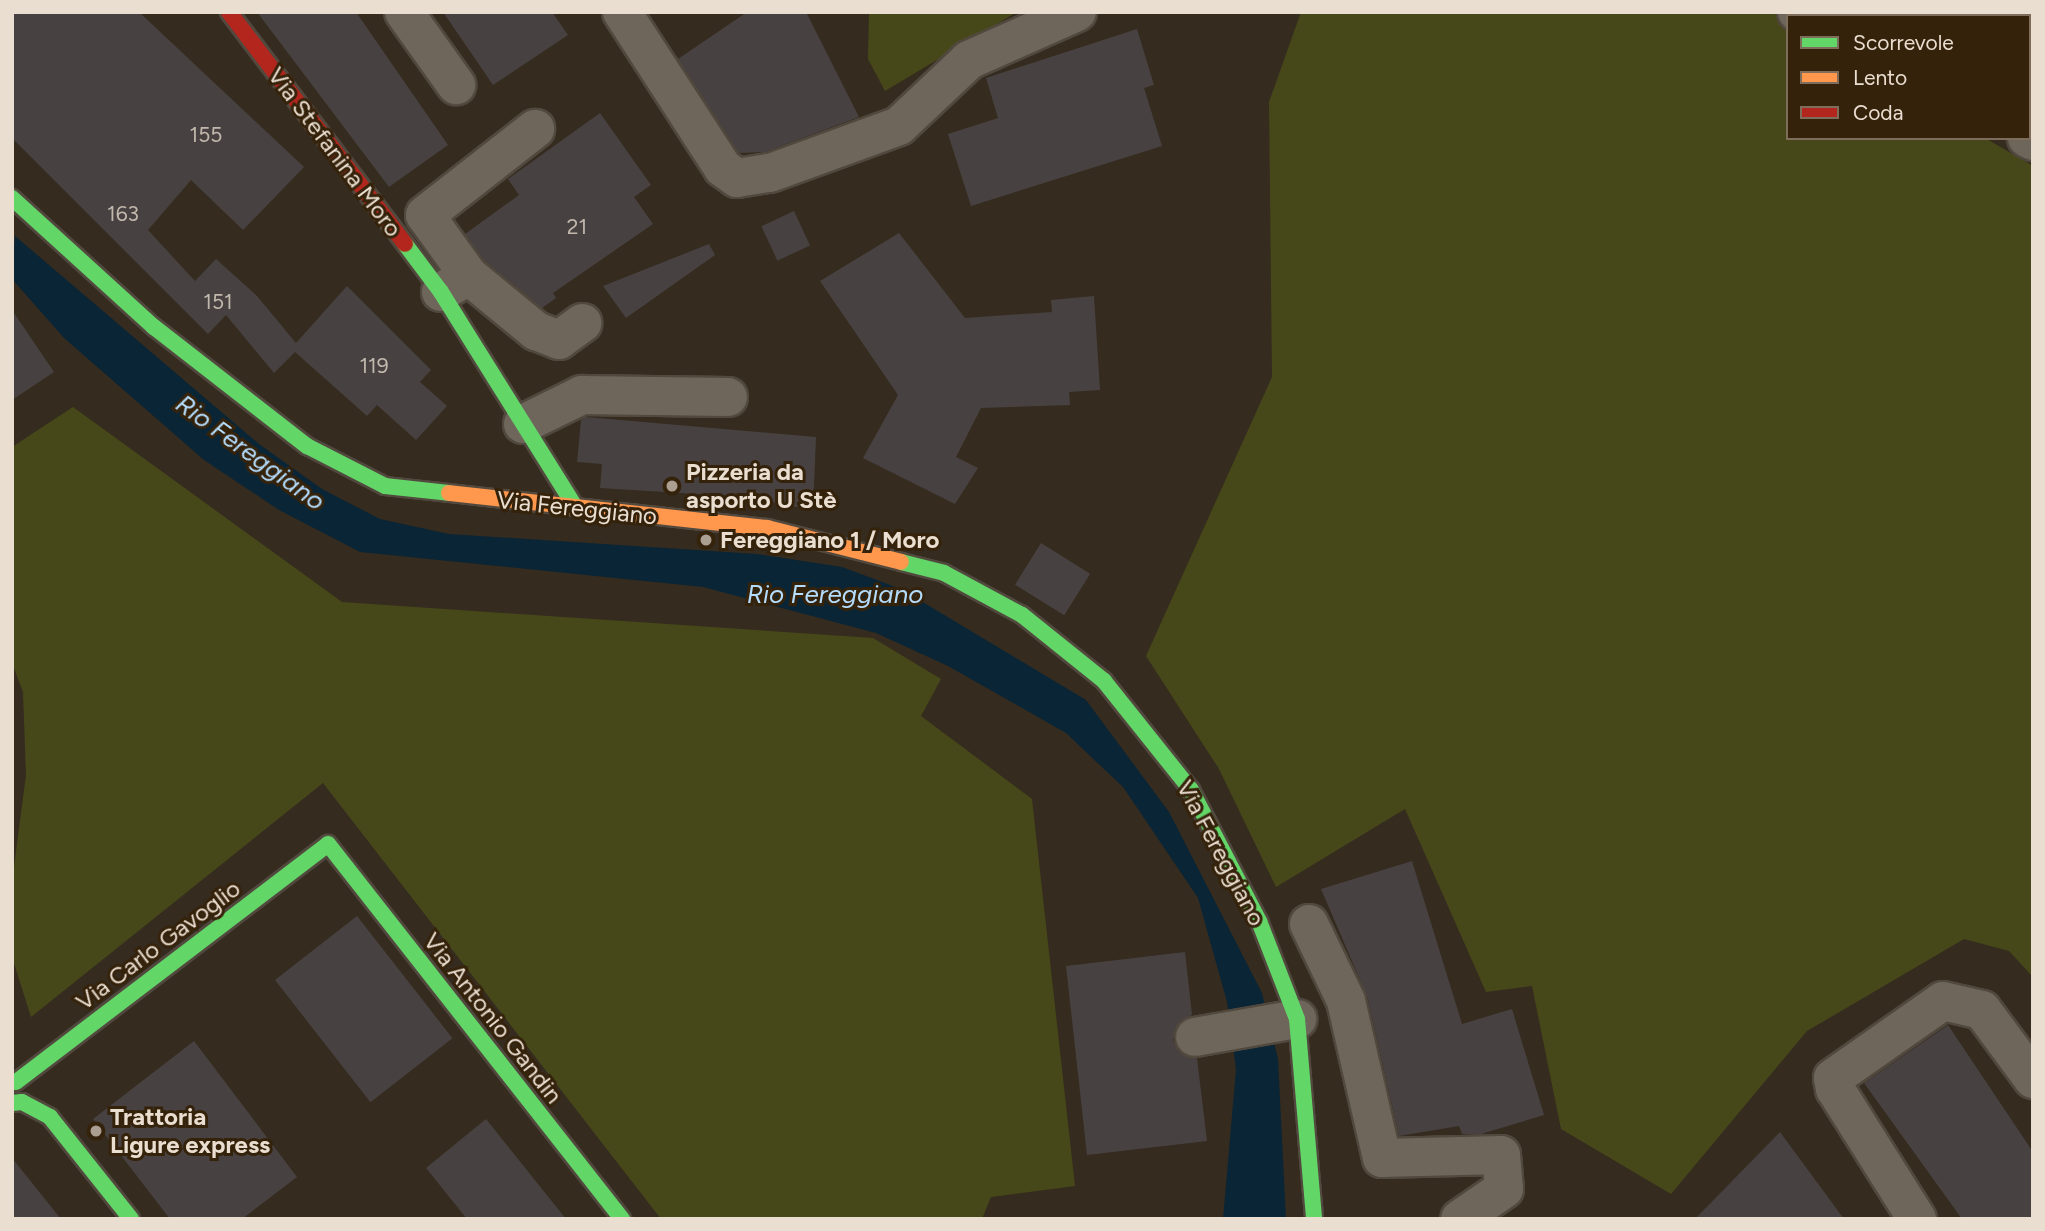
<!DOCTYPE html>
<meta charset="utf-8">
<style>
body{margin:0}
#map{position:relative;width:2045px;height:1231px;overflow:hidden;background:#352b1f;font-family:Figtree,sans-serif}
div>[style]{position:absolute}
.green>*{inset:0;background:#464819}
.water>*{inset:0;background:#0a2535}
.building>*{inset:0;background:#474241;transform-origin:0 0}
.roads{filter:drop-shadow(2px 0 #51483e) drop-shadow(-2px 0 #51483e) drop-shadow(0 2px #51483e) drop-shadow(0 -2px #51483e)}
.street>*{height:38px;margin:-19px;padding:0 19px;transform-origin:19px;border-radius:19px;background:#6e665b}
.fast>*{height:16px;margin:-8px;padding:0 8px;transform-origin:8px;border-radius:8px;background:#63d668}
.slow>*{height:16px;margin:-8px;padding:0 8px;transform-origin:8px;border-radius:8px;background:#ff974d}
.jam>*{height:16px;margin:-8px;padding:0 8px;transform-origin:8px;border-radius:8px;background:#b3261e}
.dots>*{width:19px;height:19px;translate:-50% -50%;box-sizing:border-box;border:4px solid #35220b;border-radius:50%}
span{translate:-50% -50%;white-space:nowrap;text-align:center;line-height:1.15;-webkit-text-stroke:6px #35220b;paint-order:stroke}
.number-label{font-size:21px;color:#c1b7ac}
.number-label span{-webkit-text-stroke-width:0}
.street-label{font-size:24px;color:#eaded0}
.poi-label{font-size:24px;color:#eaded0;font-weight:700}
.left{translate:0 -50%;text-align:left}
.water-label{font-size:26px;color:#b3dcfd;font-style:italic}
.frame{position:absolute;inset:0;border:14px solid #eaded0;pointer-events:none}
.legend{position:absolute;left:1786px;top:14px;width:245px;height:126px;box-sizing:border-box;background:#35220b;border:2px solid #7d6d5a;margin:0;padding:9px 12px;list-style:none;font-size:21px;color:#eaded0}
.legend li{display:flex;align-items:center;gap:14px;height:35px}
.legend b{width:35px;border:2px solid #7d6d5a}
</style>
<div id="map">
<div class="green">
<div style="clip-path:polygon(869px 12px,1017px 12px,885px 91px,868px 59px)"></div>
<div style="clip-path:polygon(1301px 12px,1773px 12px,1788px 21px,1788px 138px,1985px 138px,2033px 166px,2033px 977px,2009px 951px,1964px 939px,1807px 1031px,1671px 1194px,1561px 1129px,1532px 986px,1486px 992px,1405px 809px,1276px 887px,1219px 769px,1146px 656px,1272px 377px,1269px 102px)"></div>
<div style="clip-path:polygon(73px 407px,342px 602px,873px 638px,941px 679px,921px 716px,1032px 799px,1075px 1186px,991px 1197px,982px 1219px,661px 1219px,323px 783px,31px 1017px,12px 957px,12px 882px,26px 775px,23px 692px,12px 663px,12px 447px)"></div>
</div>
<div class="water">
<div style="clip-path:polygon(15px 236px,259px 444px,322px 489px,380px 519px,449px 534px,757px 554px,842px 567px,901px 589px,1086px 700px,1169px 812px,1262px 993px,1278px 1059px,1286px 1219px,1223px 1219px,1236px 1069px,1227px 1002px,1198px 898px,1123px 787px,1066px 733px,948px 666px,876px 633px,703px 587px,360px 552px,279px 510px,204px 460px,64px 338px,12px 279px)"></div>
</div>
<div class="building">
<div style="clip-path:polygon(12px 12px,139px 12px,304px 167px,243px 230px,191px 180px,148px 230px,195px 281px,216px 259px,257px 296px,296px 343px,347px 286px,431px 370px,420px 382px,447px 406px,416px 440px,377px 405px,367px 416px,295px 352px,274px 373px,226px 315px,208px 334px,12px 138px)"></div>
<div style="clip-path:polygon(257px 12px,356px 12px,448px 145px,389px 187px)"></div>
<div style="clip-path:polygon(443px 12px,552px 12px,568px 35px,493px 85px)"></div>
<div style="clip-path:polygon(747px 12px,806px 12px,859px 117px,765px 152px,739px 153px,678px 59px)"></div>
<div style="clip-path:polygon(1137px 29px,1154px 85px,1144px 88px,1162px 146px,971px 206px,948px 134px,998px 118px,986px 78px)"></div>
<div style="clip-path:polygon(600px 113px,651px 185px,634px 197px,653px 224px,553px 293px,556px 298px,542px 308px,485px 261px,465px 234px,519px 195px,508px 179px)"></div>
<div style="left:794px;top:211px;width:38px;height:36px;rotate:65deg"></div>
<div style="clip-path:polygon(899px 233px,965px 318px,1052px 312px,1051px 300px,1094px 296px,1100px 390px,1069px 392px,1070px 405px,981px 408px,956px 457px,978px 468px,955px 504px,863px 458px,898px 395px,820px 281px)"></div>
<div style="clip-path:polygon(709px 244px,715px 255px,626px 318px,603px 286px)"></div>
<div style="clip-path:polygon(12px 310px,54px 372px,12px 400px)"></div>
<div style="clip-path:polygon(586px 417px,816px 437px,813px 510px,745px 497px,600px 488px,602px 464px,577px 462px,581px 420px)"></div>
<div style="left:1041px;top:543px;width:58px;height:49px;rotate:32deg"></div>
<div style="clip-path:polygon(1412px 861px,1462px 1024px,1512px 1009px,1544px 1115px,1481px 1134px,1462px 1134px,1459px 1126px,1399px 1136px,1367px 996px,1321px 889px)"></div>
<div style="left:357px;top:916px;width:155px;height:104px;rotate:52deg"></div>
<div style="clip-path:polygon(1185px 952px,1192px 1015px,1180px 1021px,1173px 1040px,1179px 1052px,1197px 1058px,1207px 1141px,1087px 1155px,1066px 966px)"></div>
<div style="clip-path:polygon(1948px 1025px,2033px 1152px,2033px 1219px,1962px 1219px,1864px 1083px)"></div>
<div style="clip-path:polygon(194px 1041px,297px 1177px,242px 1219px,170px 1219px,93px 1119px)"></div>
<div style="clip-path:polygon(486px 1119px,566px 1219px,467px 1219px,426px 1168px)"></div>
<div style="clip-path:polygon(1780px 1132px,1844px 1219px,1695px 1219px)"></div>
<div style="clip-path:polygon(12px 1158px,61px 1219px,12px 1219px)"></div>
</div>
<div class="roads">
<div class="street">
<div style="left:404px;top:12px;width:90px;rotate:54.5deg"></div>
<div style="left:622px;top:12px;width:186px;rotate:57.1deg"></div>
<div style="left:723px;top:168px;width:17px;rotate:36deg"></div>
<div style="left:737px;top:178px;width:33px;rotate:-9deg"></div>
<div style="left:770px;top:173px;width:137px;rotate:-20deg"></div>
<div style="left:899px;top:126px;width:96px;rotate:-43.3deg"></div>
<div style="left:969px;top:60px;width:118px;rotate:-24deg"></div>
<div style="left:1797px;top:12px;width:7px;rotate:34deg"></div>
<div style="left:2027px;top:138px;width:7px;rotate:27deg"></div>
<div style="left:469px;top:276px;width:87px;rotate:39.4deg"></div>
<div style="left:536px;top:331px;width:25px;rotate:21deg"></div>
<div style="left:559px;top:340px;width:29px;rotate:-36deg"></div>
<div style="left:441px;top:292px;width:32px;rotate:-30deg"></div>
<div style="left:469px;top:276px;width:75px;rotate:-125.8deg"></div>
<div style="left:425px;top:215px;width:140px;rotate:-38deg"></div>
<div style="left:523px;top:424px;width:66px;rotate:-26.2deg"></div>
<div style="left:582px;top:395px;width:146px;rotate:0.8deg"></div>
<div style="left:1309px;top:924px;width:85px;rotate:64.3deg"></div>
<div style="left:1346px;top:1001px;width:161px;rotate:77.1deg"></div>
<div style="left:1382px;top:1158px;width:119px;rotate:-1.4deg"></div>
<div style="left:1501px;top:1155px;width:34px;rotate:85deg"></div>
<div style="left:1504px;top:1189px;width:53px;rotate:145.7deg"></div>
<div style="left:1195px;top:1037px;width:104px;rotate:-10deg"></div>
<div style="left:1917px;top:1219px;width:154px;rotate:-122.2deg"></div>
<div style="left:1835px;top:1089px;width:11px;rotate:-100deg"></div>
<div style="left:1833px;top:1078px;width:134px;rotate:-35deg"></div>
<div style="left:1943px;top:1001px;width:40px;rotate:13deg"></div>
<div style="left:1982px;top:1010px;width:86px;rotate:53.5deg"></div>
</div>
<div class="fast">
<div style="left:12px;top:198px;width:192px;rotate:42.3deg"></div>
<div style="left:154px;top:327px;width:194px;rotate:37.9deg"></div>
<div style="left:307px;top:446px;width:88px;rotate:27.1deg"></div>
<div style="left:385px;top:486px;width:64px;rotate:6.2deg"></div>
<div style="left:405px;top:244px;width:60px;rotate:53.1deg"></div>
<div style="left:441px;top:292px;width:251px;rotate:58deg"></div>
<div style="left:901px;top:562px;width:44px;rotate:14.3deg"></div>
<div style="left:944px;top:573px;width:89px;rotate:28.3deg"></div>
<div style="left:1022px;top:615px;width:105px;rotate:38.8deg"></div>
<div style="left:1104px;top:681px;width:139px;rotate:51.4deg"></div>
<div style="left:1191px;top:790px;width:148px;rotate:62.6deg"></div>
<div style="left:1259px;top:921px;width:105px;rotate:68.8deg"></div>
<div style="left:1297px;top:1019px;width:201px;rotate:85.1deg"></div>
<div style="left:16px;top:1082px;width:392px;rotate:-37.3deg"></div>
<div style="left:328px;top:844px;width:477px;rotate:51.9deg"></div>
<div style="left:12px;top:1103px;width:10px;rotate:-6deg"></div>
<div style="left:22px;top:1102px;width:32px;rotate:28deg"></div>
<div style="left:50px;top:1117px;width:130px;rotate:51.5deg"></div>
</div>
<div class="slow">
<div style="left:449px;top:493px;width:320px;rotate:6.3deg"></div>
<div style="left:767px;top:528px;width:138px;rotate:14.2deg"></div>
</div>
<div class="jam">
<div style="left:229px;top:12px;width:291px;rotate:52.8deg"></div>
</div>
</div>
<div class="dots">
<div style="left:672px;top:486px;background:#ab9f92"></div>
<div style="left:706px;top:540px;background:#ab9f92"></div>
<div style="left:96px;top:1131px;background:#ab9f92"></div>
</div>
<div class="number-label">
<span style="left:206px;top:135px">155</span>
<span style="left:123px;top:214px">163</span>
<span style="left:577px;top:227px">21</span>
<span style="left:218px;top:302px">151</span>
<span style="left:374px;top:366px">119</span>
</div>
<div class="street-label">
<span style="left:335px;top:152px;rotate:53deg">Via Stefanina Moro</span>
<span style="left:577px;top:508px;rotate:6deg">Via Fereggiano</span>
<span style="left:1221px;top:853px;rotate:62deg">Via Fereggiano</span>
<span style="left:158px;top:945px;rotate:-37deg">Via Carlo Gavoglio</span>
<span style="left:493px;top:1018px;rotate:52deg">Via Antonio Gandin</span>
</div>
<div class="poi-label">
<span class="left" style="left:686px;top:486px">Pizzeria da<br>asporto U Stè</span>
<span class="left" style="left:720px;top:540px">Fereggiano 1 / Moro</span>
<span class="left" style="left:110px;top:1131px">Trattoria<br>Ligure express</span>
</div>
<div class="water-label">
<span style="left:250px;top:453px;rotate:36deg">Rio Fereggiano</span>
<span style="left:835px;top:595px">Rio Fereggiano</span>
</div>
<div class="frame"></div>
<ul class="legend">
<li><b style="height:9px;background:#63d668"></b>Scorrevole</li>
<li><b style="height:9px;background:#ff974d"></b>Lento</li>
<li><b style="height:9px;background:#b3261e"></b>Coda</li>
</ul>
</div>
